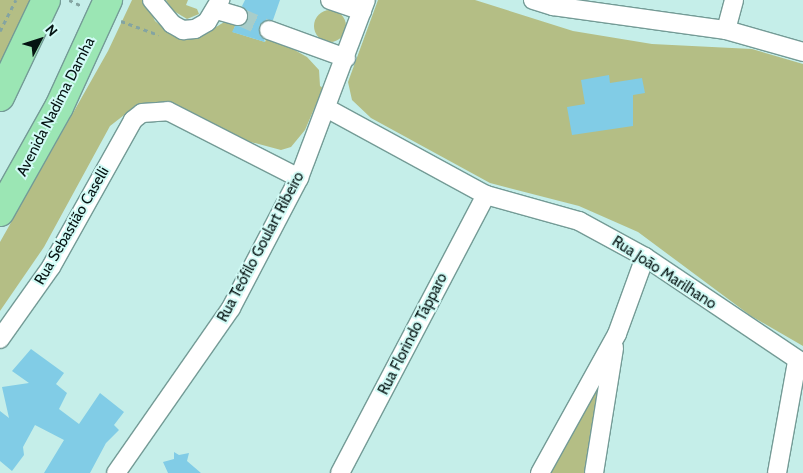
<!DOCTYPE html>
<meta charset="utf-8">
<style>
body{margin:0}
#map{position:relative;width:803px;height:473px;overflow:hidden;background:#c5eee9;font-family:Cabin,sans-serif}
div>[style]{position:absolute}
.green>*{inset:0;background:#b4be85}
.round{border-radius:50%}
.building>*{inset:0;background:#81cce6}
.street-tunnel>*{height:18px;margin-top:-9px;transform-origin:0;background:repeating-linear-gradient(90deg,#a8cdc9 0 18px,transparent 0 27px)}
.path>*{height:3px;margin-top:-1.5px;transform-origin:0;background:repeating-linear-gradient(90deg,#84a4a1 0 4px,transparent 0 8px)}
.roads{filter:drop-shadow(1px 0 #749b96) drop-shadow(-1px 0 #749b96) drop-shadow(0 1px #749b96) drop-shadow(0 -1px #749b96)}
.street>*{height:18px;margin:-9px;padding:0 9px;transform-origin:9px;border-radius:9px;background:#fff}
.primary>*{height:28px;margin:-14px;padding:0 14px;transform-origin:14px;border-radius:14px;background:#9be6b4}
span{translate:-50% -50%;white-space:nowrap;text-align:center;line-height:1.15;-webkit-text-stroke:4px #d2fbf6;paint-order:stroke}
.street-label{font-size:15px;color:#051312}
.north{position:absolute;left:15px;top:15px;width:50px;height:50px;-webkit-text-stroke:4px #d2fbf6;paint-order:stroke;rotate:50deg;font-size:14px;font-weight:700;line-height:20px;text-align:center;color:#051312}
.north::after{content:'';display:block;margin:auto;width:18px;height:22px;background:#051312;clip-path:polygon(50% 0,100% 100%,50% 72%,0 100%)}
</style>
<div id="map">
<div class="green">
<div style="clip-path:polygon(0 0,32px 0,0 68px)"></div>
<div style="clip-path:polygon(132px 0,145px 0,155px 21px,175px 37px,200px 37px,229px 19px,237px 20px,233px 32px,265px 42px,268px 35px,307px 57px,319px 70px,320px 86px,323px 88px,305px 130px,291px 147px,281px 150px,247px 141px,171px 102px,137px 105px,110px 126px,44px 247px,0 311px,0 242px,108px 51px)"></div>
<div style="clip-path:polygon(166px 0,188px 0,186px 5px,197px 9px,199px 14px,187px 19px,172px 10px)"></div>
<div style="clip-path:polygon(378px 0,475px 0,573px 31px,652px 44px,752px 49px,803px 64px,803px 346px,751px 316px,638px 232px,579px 206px,490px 183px,371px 118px,352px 100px,348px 82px)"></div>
<div class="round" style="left:314px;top:10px;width:32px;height:32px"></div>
<div style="clip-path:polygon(604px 371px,588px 473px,548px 473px)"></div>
</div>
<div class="building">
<div style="clip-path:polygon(245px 0,280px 0,273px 20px,259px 26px,265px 42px,232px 32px,235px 26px,248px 19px,242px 6px)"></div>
<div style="clip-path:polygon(609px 75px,610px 83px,642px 78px,645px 93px,633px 95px,633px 126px,572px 135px,567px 107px,585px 104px,581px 80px)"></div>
<div style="clip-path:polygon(31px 349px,64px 373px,56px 384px,67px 393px,59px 409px,79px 424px,100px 393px,124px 412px,114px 425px,119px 430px,106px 443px,90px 473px,44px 473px,64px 440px,35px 425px,23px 447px,24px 455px,12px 471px,0 461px,0 411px,9px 418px,2px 387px,29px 383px,12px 371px)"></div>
<div style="clip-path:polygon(174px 452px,179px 455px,189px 453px,187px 461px,201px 473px,168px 473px,163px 462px,174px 459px)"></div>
</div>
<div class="street-tunnel">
<div style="left:238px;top:16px;width:34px;rotate:24deg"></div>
</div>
<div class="path">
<div style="left:69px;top:0;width:14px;rotate:25deg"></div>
<div style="left:121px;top:21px;width:40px;rotate:20.2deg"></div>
<div style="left:0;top:31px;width:35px;rotate:-63deg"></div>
</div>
<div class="roads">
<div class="street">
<div style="left:152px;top:0;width:31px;rotate:50deg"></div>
<div style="left:172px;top:24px;width:13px;rotate:29deg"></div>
<div style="left:183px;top:30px;width:12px;rotate:-5deg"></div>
<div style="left:195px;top:29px;width:14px;rotate:-30deg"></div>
<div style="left:207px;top:22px;width:26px;rotate:-59deg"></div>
<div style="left:330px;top:0;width:34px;rotate:19deg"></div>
<div style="left:533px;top:0;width:21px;rotate:17deg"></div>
<div style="left:553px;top:6px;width:175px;rotate:7.9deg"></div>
<div style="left:726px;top:30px;width:80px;rotate:15.9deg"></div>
<div style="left:217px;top:10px;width:22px;rotate:16deg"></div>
<div style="left:269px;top:30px;width:82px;rotate:20deg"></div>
<div style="left:726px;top:30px;width:31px;rotate:-75deg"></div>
<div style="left:328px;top:109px;width:180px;rotate:28.6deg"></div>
<div style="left:486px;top:195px;width:97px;rotate:15.6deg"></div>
<div style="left:579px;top:221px;width:75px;rotate:28.6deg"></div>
<div style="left:645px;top:257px;width:190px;rotate:33.9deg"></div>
<div style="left:0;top:339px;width:88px;rotate:-54.7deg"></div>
<div style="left:51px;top:267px;width:168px;rotate:-60.8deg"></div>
<div style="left:133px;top:120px;width:11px;rotate:-38deg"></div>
<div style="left:142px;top:113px;width:26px;rotate:-4deg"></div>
<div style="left:168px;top:111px;width:147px;rotate:27.1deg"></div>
<div style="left:116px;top:473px;width:201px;rotate:-55.1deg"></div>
<div style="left:231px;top:308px;width:147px;rotate:-62.4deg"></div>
<div style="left:299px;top:178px;width:190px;rotate:-69.4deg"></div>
<div style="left:340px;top:473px;width:314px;rotate:-62.3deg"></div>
<div style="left:540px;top:473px;width:159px;rotate:-61deg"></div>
<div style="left:617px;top:334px;width:82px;rotate:-70deg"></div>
<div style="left:594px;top:473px;width:127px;rotate:-80.9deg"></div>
<div style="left:777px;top:473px;width:113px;rotate:-79.8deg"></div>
</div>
<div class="primary">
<div style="left:0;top:97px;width:107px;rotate:-64.6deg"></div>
<div style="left:0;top:212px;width:120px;rotate:-60.7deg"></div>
<div style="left:59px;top:107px;width:118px;rotate:-65.4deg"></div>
</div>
</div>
<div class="street-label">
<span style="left:56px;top:107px;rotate:-63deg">Avenida Nadima Damha</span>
<span style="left:72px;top:226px;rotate:-60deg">Rua Sebastião Caselli</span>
<span style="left:261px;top:247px;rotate:-62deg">Rua Teófilo Goulart Ribeiro</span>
<span style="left:664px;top:273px;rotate:33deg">Rua João Marilhano</span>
<span style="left:413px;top:334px;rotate:-63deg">Rua Florindo Tápparo</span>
</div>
<div class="north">N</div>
</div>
